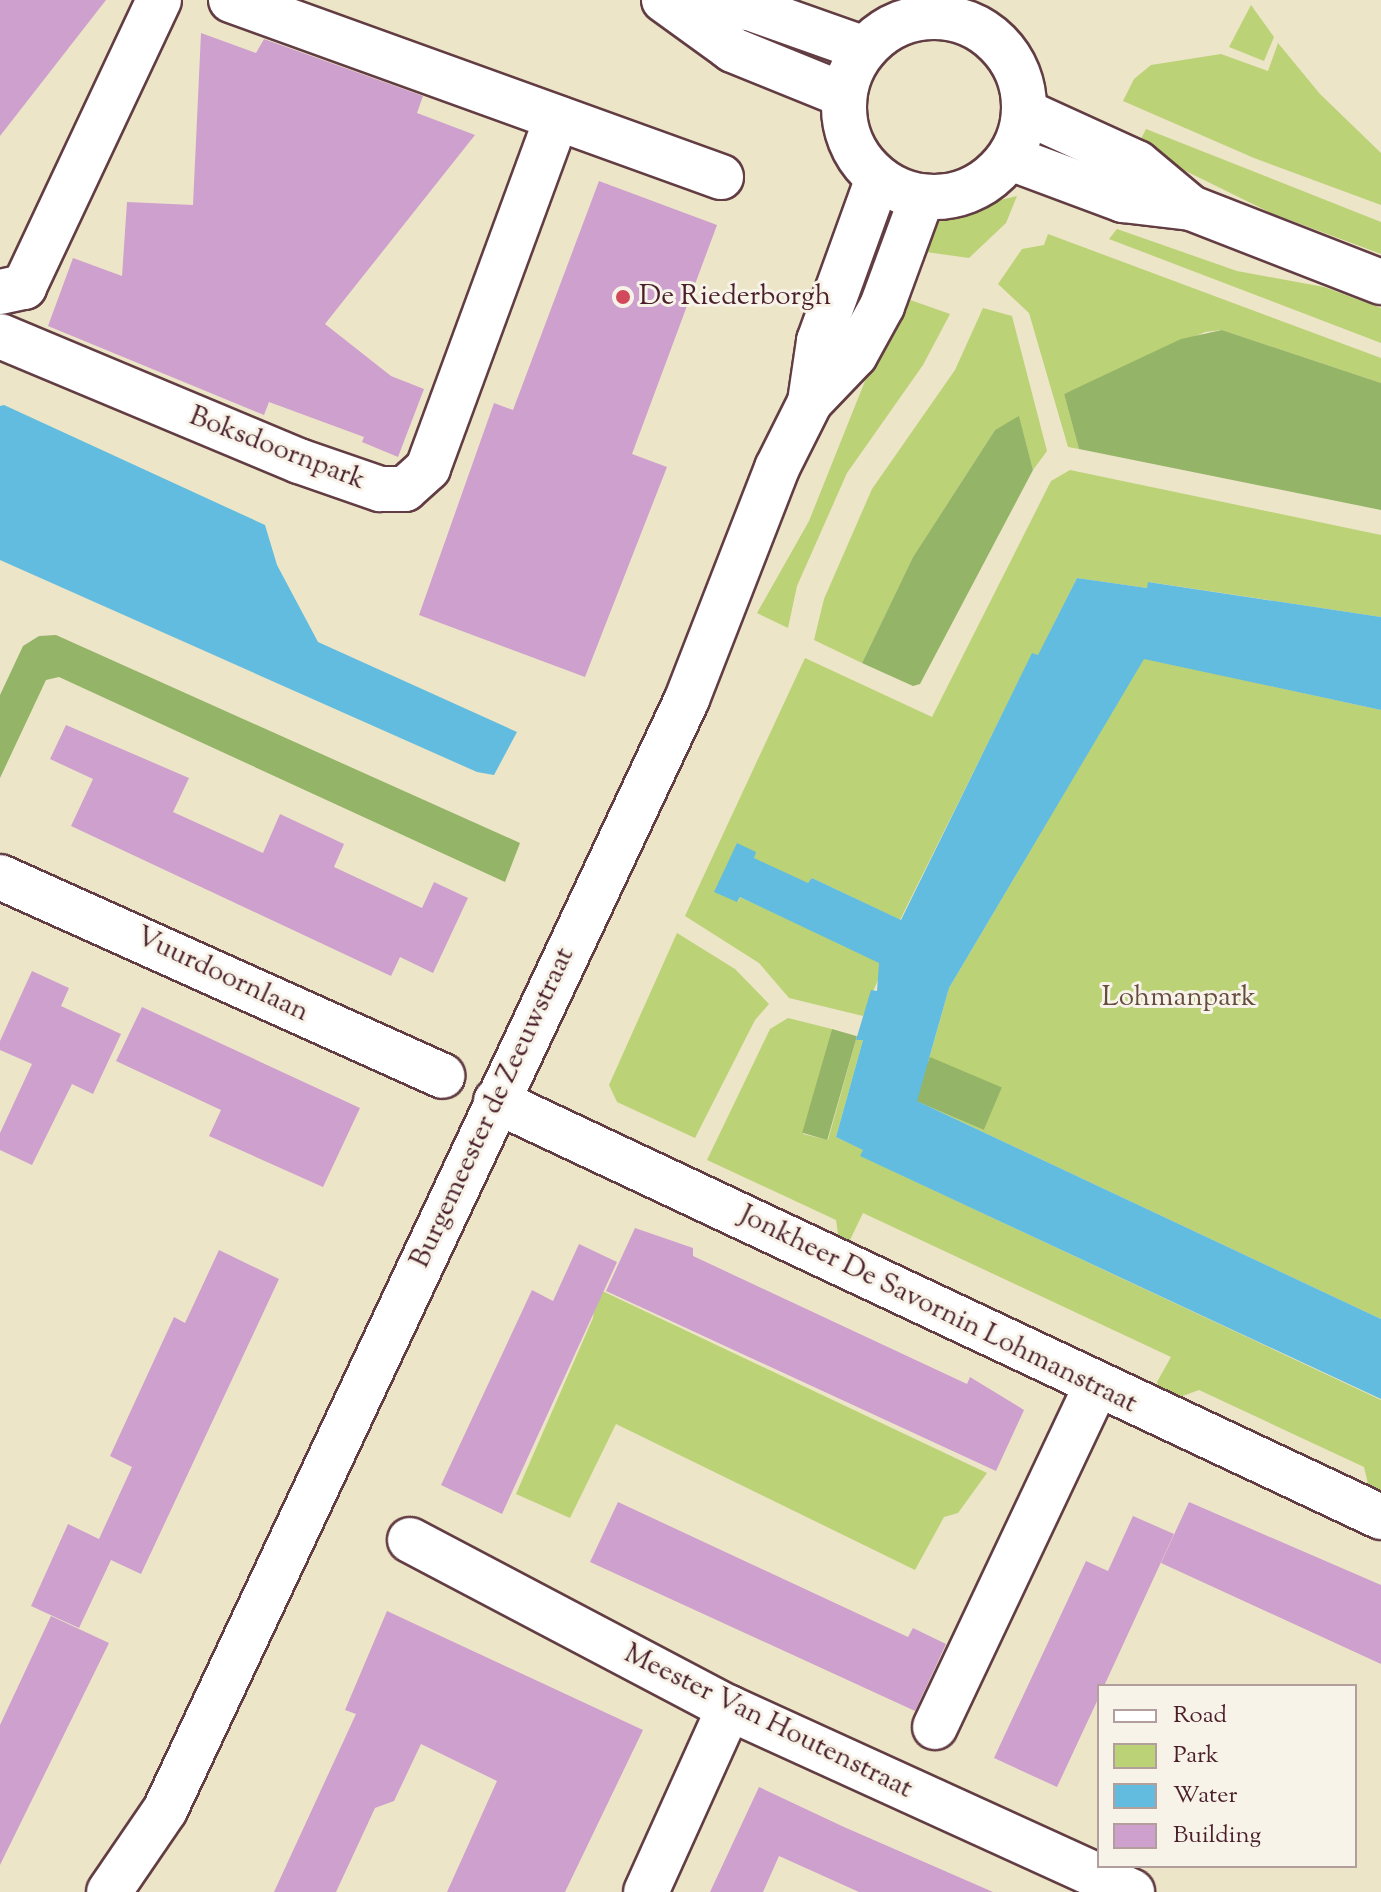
<!DOCTYPE html>
<style>
body{margin:0}
#map{position:relative;width:1381px;height:1892px;overflow:hidden;background:#ede5c8;font-family:"Sorts Mill Goudy",serif}
div>[style]{position:absolute}
.green>*{inset:0;background:#bbd276}
.forest>*{inset:0;background:#94b467;transform-origin:0 0}
.water>*{inset:0;background:#61bcdf}
.building>*{inset:0;background:#cea0ce}
.roads{filter:drop-shadow(2px 0 #623d43) drop-shadow(-2px 0 #623d43) drop-shadow(0 2px #623d43) drop-shadow(0 -2px #623d43)}
.minor>*{height:44px;margin:-22px;padding:0 22px;transform-origin:22px;border-radius:22px;background:#fff}
.minor>.ring{margin:-22px;padding:0;box-sizing:content-box;background:none;border:44px solid #fff;border-radius:50%}
.dots>*{width:22px;height:22px;translate:-50% -50%;box-sizing:border-box;border:4px solid #f7f3e8;border-radius:50%}
span{translate:-50% -50%;white-space:nowrap;text-align:center;line-height:1.15;-webkit-text-stroke:6px #f7f3e8;paint-order:stroke}
.poi-label{font-size:28px;color:#4a1f2b}
.left{translate:0 -50%;text-align:left}
.street-label{font-size:28px;color:#4a1f2b}
.park-label{font-size:28px;color:#664c3e}
.legend{position:absolute;left:1097px;top:1684px;width:260px;height:184px;box-sizing:border-box;background:#f7f3e8;border:2px solid #b29e9c;margin:0;padding:10px 14px;list-style:none;font-size:24px;color:#4a1f2b}
.legend li{display:flex;align-items:center;gap:16px;height:40px}
.legend b{width:40px;border:2px solid #b29e9c}
</style>
<div id="map">
<div class="green">
<div style="clip-path:polygon(1251px 5px,1274px 37px,1264px 61px,1229px 47px)"></div>
<div style="clip-path:polygon(1278px 43px,1320px 94px,1381px 153px,1381px 205px,1254px 158px,1123px 101px,1134px 79px,1151px 65px,1221px 54px,1268px 71px)"></div>
<div style="clip-path:polygon(1146px 129px,1381px 222px,1381px 254px,1271px 213px,1137px 147px)"></div>
<div style="clip-path:polygon(1017px 196px,1006px 223px,969px 258px,919px 251px,928px 227px,950px 212px)"></div>
<div style="clip-path:polygon(1117px 229px,1237px 271px,1324px 287px,1381px 308px,1381px 343px,1109px 239px)"></div>
<div style="clip-path:polygon(1048px 234px,1381px 358px,1381px 383px,1222px 330px,1205px 332px,1064px 394px,1079px 449px,1068px 447px,1029px 313px,998px 284px,1022px 249px,1044px 245px)"></div>
<div style="clip-path:polygon(899px 296px,950px 314px,923px 365px,847px 473px,797px 586px,788px 628px,757px 613px,809px 521px)"></div>
<div style="clip-path:polygon(983px 308px,1012px 316px,1047px 451px,1033px 470px,1019px 417px,995px 430px,913px 557px,862px 663px,814px 640px,824px 599px,872px 489px,955px 370px)"></div>
<div style="clip-path:polygon(1070px 470px,1381px 535px,1381px 617px,1149px 582px,1147px 588px,1077px 578px,1038px 656px,1032px 654px,900px 920px,812px 878px,808px 884px,753px 858px,737px 843px,738px 902px,740px 897px,879px 962px,882px 970px,863px 1016px,789px 998px,759px 963px,685px 916px,805px 658px,932px 717px,1051px 481px)"></div>
<div style="clip-path:polygon(1144px 658px,1381px 710px,1381px 1319px,917px 1101px,949px 988px)"></div>
<div style="clip-path:polygon(677px 933px,735px 969px,769px 1004px,755px 1020px,695px 1138px,617px 1102px,609px 1085px)"></div>
<div style="clip-path:polygon(788px 1018px,832px 1029px,803px 1134px,828px 1140px,856px 1040px,863px 1040px,836px 1137px,864px 1150px,861px 1156px,1381px 1400px,1381px 1491px,1369px 1488px,1364px 1467px,1199px 1390px,1177px 1398px,1160px 1390px,1157px 1382px,1171px 1357px,863px 1213px,850px 1240px,839px 1241px,836px 1220px,707px 1160px,770px 1029px)"></div>
<div style="clip-path:polygon(596px 1288px,987px 1473px,958px 1513px,944px 1517px,915px 1570px,616px 1424px,570px 1518px,516px 1494px,593px 1318px)"></div>
</div>
<div class="forest">
<div style="clip-path:polygon(1222px 330px,1381px 383px,1381px 510px,1079px 449px,1064px 394px,1181px 339px)"></div>
<div style="clip-path:polygon(1019px 416px,1033px 470px,920px 684px,913px 686px,862px 663px,913px 557px,995px 430px)"></div>
<div style="clip-path:polygon(56px 635px,520px 843px,505px 882px,59px 677px,46px 680px,0 778px,0 695px,23px 646px,39px 636px)"></div>
<div style="left:832px;top:1029px;width:26px;height:108px;rotate:16deg"></div>
<div style="left:930px;top:1057px;width:78px;height:46px;rotate:23deg"></div>
</div>
<div class="water">
<div style="clip-path:polygon(4px 405px,265px 525px,277px 565px,318px 642px,517px 732px,494px 775px,477px 772px,0 560px,0 406px)"></div>
<div style="clip-path:polygon(1077px 578px,1147px 588px,1148px 582px,1381px 617px,1381px 710px,1144px 659px,949px 988px,917px 1101px,1381px 1319px,1381px 1399px,860px 1156px,863px 1150px,836px 1137px,863px 1040px,856px 1040px,871px 990px,877px 991px,879px 963px,740px 897px,737px 902px,714px 892px,737px 843px,756px 852px,754px 858px,808px 883px,812px 878px,901px 920px,1032px 653px,1038px 655px)"></div>
</div>
<div class="building">
<div style="clip-path:polygon(0 0,106px 0,0 136px)"></div>
<div style="clip-path:polygon(201px 33px,256px 53px,264px 39px,423px 96px,417px 113px,475px 135px,325px 324px,391px 376px,424px 389px,398px 457px,362px 442px,364px 437px,269px 402px,264px 415px,48px 326px,73px 258px,122px 276px,127px 202px,193px 205px)"></div>
<div style="clip-path:polygon(599px 181px,717px 225px,632px 454px,667px 467px,585px 677px,419px 615px,494px 403px,513px 410px)"></div>
<div style="clip-path:polygon(66px 725px,189px 778px,173px 812px,263px 853px,280px 814px,344px 844px,334px 867px,422px 908px,434px 882px,468px 898px,433px 973px,400px 957px,391px 976px,71px 826px,93px 779px,50px 759px)"></div>
<div style="clip-path:polygon(32px 971px,69px 988px,61px 1006px,121px 1034px,93px 1094px,72px 1084px,32px 1165px,0 1150px,0 1133px,32px 1064px,0 1050px,0 1041px)"></div>
<div style="clip-path:polygon(142px 1007px,360px 1108px,323px 1187px,209px 1136px,221px 1110px,116px 1061px)"></div>
<div style="clip-path:polygon(635px 1228px,693px 1248px,693px 1256px,967px 1384px,970px 1377px,1024px 1410px,996px 1471px,606px 1291px)"></div>
<div style="clip-path:polygon(579px 1244px,617px 1262px,502px 1514px,441px 1485px,532px 1290px,553px 1301px)"></div>
<div style="clip-path:polygon(219px 1250px,279px 1279px,141px 1574px,111px 1560px,79px 1628px,31px 1606px,68px 1524px,99px 1539px,132px 1467px,110px 1456px,174px 1317px,185px 1323px)"></div>
<div style="clip-path:polygon(618px 1502px,908px 1637px,913px 1628px,946px 1644px,915px 1711px,590px 1562px)"></div>
<div style="clip-path:polygon(1189px 1502px,1381px 1585px,1381px 1664px,1161px 1563px)"></div>
<div style="clip-path:polygon(1133px 1516px,1174px 1534px,1104px 1686px,1099px 1686px,1099px 1697px,1057px 1787px,994px 1758px,1086px 1561px,1108px 1571px)"></div>
<div style="clip-path:polygon(387px 1611px,643px 1730px,565px 1892px,447px 1892px,497px 1781px,421px 1744px,394px 1801px,375px 1808px,336px 1892px,274px 1892px,356px 1714px,345px 1710px)"></div>
<div style="clip-path:polygon(51px 1616px,109px 1643px,0 1865px,0 1725px)"></div>
<div style="clip-path:polygon(759px 1787px,844px 1827px,993px 1892px,859px 1892px,779px 1856px,763px 1892px,710px 1892px)"></div>
</div>
<div class="roads">
<div class="minor">
<div style="left:231px;top:0;width:521px;rotate:19.86deg"></div>
<div style="left:664px;top:0;width:85px;rotate:35.9deg"></div>
<div style="left:733px;top:50px;width:120px;rotate:22.1deg"></div>
<div style="left:671px;top:2px;width:78px;rotate:4.4deg"></div>
<div style="left:749px;top:8px;width:123px;rotate:19.5deg"></div>
<div class="ring" style="left:844px;top:17px;width:136px;height:136px"></div>
<div style="left:1025px;top:112px;width:123px;rotate:24.5deg"></div>
<div style="left:1137px;top:163px;width:70px;rotate:39.8deg"></div>
<div style="left:1010px;top:158px;width:121px;rotate:20.4deg"></div>
<div style="left:1123px;top:200px;width:68px;rotate:6.7deg"></div>
<div style="left:1191px;top:208px;width:204px;rotate:21.3deg"></div>
<div style="left:0;top:292px;width:25px;rotate:-12deg"></div>
<div style="left:24px;top:287px;width:317px;rotate:-64.8deg"></div>
<div style="left:0;top:336px;width:324px;rotate:22.7deg"></div>
<div style="left:299px;top:461px;width:86px;rotate:19.1deg"></div>
<div style="left:380px;top:489px;width:25px"></div>
<div style="left:405px;top:489px;width:31px;rotate:-42deg"></div>
<div style="left:428px;top:468px;width:373px;rotate:-69.8deg"></div>
<div style="left:810px;top:402px;width:62px;rotate:-81.6deg"></div>
<div style="left:819px;top:341px;width:173px;rotate:-70.1deg"></div>
<div style="left:0;top:877px;width:485px;rotate:24.2deg"></div>
<div style="left:496px;top:1101px;width:978px;rotate:25.18deg"></div>
<div style="left:410px;top:1540px;width:361px;rotate:27.8deg"></div>
<div style="left:729px;top:1708px;width:443px;rotate:24.5deg"></div>
<div style="left:935px;top:1727px;width:377px;rotate:-64.7deg"></div>
<div style="left:109px;top:1892px;width:99px;rotate:-55.7deg"></div>
<div style="left:165px;top:1810px;width:1228px;rotate:-64.83deg"></div>
<div style="left:687px;top:699px;width:248px;rotate:-68.7deg"></div>
<div style="left:777px;top:468px;width:74px;rotate:-63.4deg"></div>
<div style="left:810px;top:402px;width:65px;rotate:-46.2deg"></div>
<div style="left:855px;top:355px;width:56px;rotate:-61.1deg"></div>
<div style="left:882px;top:306px;width:116px;rotate:-69.8deg"></div>
<div style="left:646px;top:1892px;width:202px;rotate:-65.7deg"></div>
</div>
</div>
<div class="dots">
<div style="left:623px;top:297px;background:#d1495b"></div>
</div>
<div class="poi-label">
<span class="left" style="left:639px;top:297px">De Riederborgh</span>
</div>
<div class="street-label">
<span style="left:277px;top:449px;rotate:21deg">Boksdoornpark</span>
<span style="left:222px;top:975px;rotate:25deg">Vuurdoornlaan</span>
<span style="left:493px;top:1108px;rotate:-65deg">Burgemeester de Zeeuwstraat</span>
<span style="left:938px;top:1310px;rotate:26deg">Jonkheer De Savornin Lohmanstraat</span>
<span style="left:768px;top:1722px;rotate:26deg">Meester Van Houtenstraat</span>
</div>
<div class="park-label">
<span style="left:1179px;top:998px">Lohmanpark</span>
</div>
<ul class="legend">
<li><b style="height:10px;background:#fff"></b>Road</li>
<li><b style="height:22px;background:#bbd276"></b>Park</li>
<li><b style="height:22px;background:#61bcdf"></b>Water</li>
<li><b style="height:22px;background:#cea0ce"></b>Building</li>
</ul>
</div>
